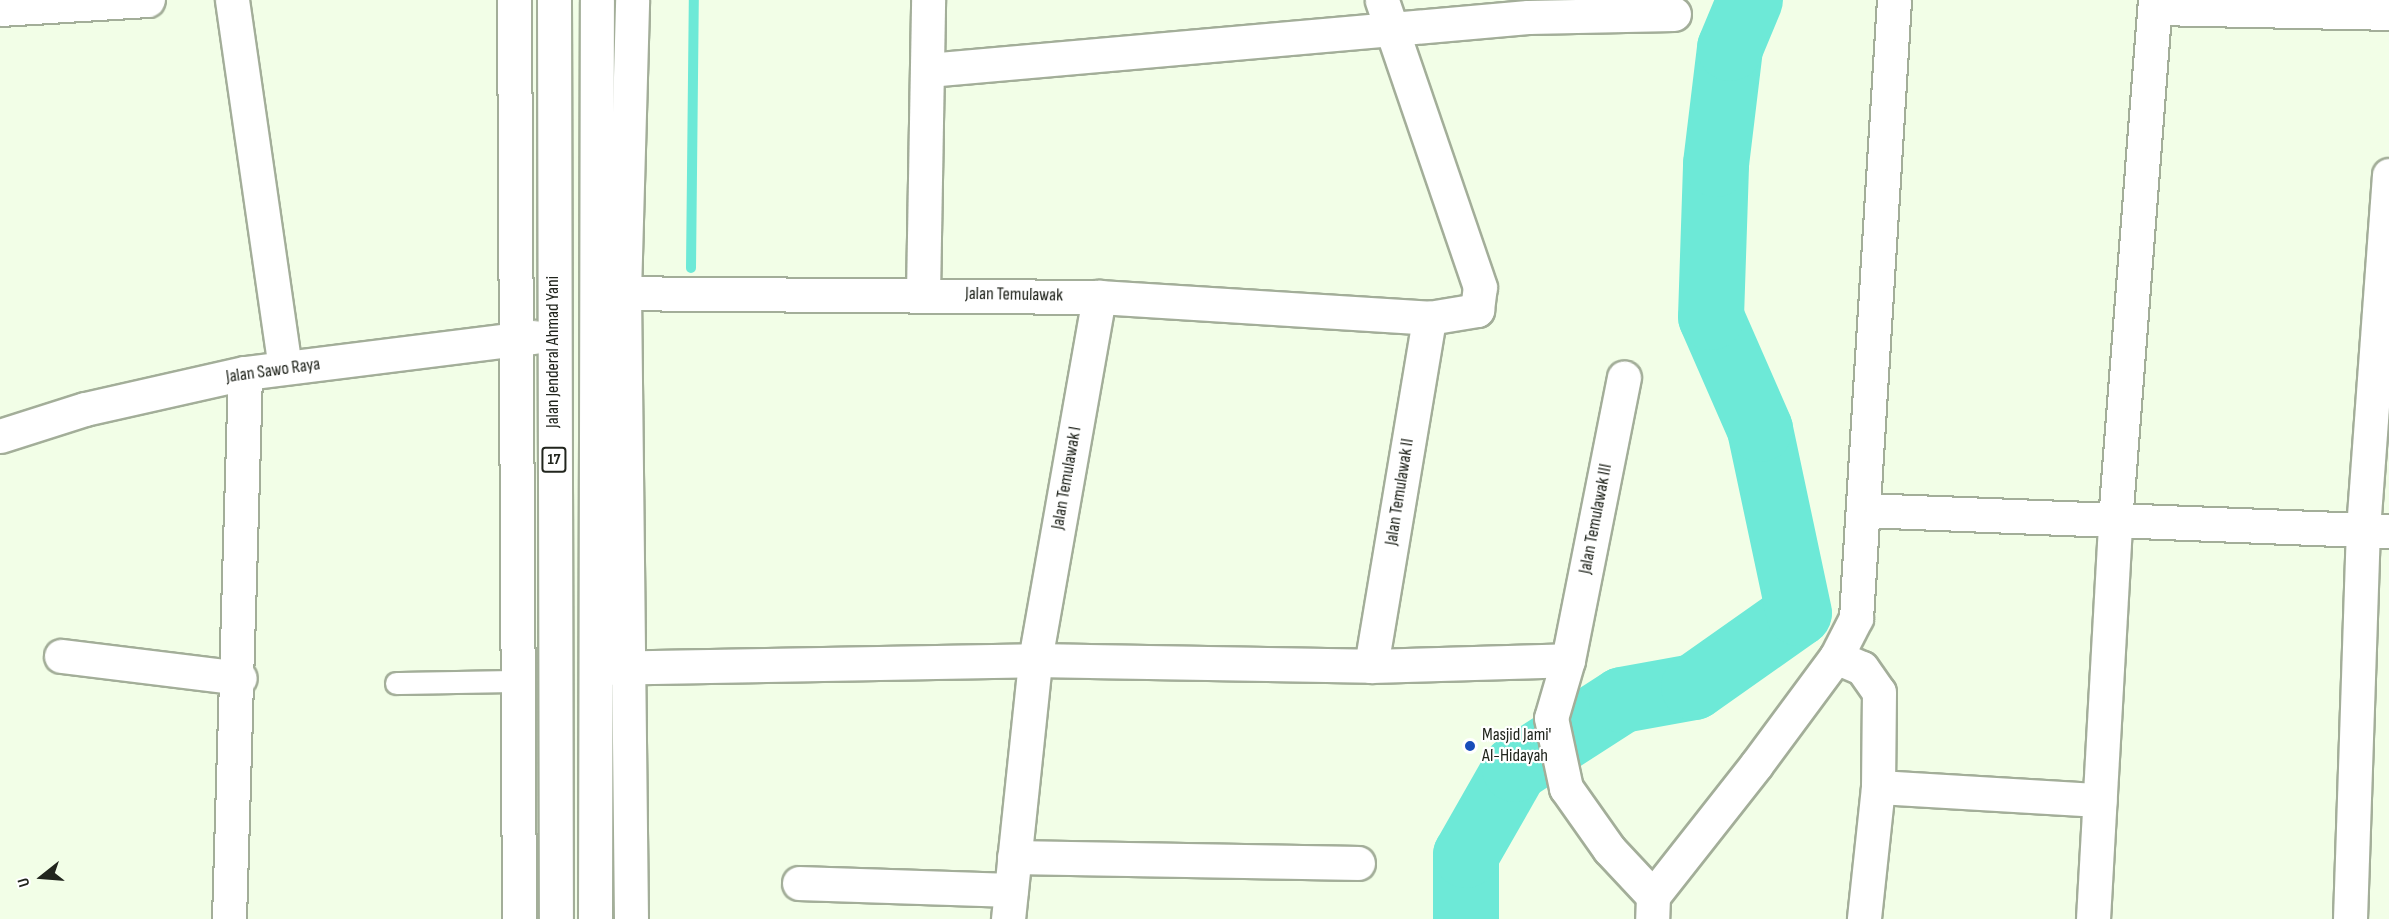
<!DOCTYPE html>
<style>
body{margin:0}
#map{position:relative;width:2389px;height:919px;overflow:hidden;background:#f2fee7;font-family:"Sofia Sans Condensed",sans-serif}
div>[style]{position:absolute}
.stream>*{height:10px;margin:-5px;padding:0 5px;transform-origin:5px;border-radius:5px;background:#6de9d7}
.river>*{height:66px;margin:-33px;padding:0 33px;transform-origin:33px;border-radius:33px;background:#6de9d7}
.roads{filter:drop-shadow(2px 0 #a3ae99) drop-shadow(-2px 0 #a3ae99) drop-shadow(0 2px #a3ae99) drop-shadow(0 -2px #a3ae99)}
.service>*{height:21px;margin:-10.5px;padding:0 10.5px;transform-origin:10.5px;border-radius:10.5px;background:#fff}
.minor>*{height:33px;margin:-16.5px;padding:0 16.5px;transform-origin:16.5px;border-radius:16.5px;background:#fff}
.trunk>*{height:33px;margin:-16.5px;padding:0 16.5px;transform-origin:16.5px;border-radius:16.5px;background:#fff}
.dots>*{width:16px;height:16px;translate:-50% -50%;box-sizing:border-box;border:3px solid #fff;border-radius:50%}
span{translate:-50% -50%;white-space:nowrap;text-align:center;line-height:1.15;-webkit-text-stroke:4.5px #fff;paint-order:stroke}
.shield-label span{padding:2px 4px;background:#fff;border:2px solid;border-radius:4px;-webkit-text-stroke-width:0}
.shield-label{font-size:16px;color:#21251d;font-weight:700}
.street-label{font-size:18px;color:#21251d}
.poi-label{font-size:18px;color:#21251d}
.left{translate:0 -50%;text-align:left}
.north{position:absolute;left:12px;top:847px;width:60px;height:60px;-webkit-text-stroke:4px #fff;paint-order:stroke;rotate:253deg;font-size:16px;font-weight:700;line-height:24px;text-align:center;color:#21251d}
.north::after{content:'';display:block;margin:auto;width:21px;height:27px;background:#21251d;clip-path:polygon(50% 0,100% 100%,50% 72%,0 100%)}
</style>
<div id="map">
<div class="stream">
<div style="left:691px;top:268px;width:268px;rotate:-89.4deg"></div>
</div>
<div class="river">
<div style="left:1466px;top:919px;width:64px;rotate:-90deg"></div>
<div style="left:1466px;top:855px;width:99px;rotate:-60.3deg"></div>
<div style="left:1515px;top:769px;width:127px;rotate:-32.8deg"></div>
<div style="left:1622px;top:700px;width:73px;rotate:-10.2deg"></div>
<div style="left:1694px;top:687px;width:128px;rotate:-35.2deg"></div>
<div style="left:1799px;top:613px;width:188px;rotate:-102deg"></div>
<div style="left:1760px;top:429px;width:122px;rotate:-113.6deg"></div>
<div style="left:1711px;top:317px;width:153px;rotate:-88.1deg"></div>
<div style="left:1716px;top:164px;width:117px;rotate:-83.1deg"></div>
<div style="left:1730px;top:48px;width:52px;rotate:-67.4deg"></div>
</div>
<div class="roads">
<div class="service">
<div style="left:396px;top:683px;width:120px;rotate:-1deg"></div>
</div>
<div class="minor">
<div style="left:232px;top:0;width:371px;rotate:81.8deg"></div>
<div style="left:514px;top:0;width:919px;rotate:89.69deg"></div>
<div style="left:2155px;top:8px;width:234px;rotate:1.2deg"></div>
<div style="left:0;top:9px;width:148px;rotate:-3.5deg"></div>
<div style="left:928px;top:70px;width:602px;rotate:-5.05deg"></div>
<div style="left:1528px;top:17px;width:146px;rotate:-1.2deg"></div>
<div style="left:598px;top:293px;width:501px;rotate:0.46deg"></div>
<div style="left:1099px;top:297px;width:331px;rotate:3.6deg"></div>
<div style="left:1429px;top:318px;width:49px;rotate:-9.5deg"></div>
<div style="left:1477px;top:310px;width:23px;rotate:-83deg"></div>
<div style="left:1480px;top:287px;width:303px;rotate:-108.9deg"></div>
<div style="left:923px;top:294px;width:294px;rotate:-89deg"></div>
<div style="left:0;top:436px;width:89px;rotate:-17.6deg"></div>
<div style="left:85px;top:409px;width:164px;rotate:-12.7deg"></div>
<div style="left:245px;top:373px;width:291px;rotate:-7.1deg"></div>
<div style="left:1863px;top:510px;width:526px;rotate:2.29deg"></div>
<div style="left:61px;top:656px;width:180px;rotate:7deg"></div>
<div style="left:1836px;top:657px;width:28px;rotate:23deg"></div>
<div style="left:1862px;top:668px;width:29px;rotate:55deg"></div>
<div style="left:1879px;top:692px;width:95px;rotate:90.6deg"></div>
<div style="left:1878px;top:787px;width:133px;rotate:96.1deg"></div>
<div style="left:1568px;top:660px;width:288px;rotate:-78.8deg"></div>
<div style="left:1371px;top:666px;width:353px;rotate:-80.5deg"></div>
<div style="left:596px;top:668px;width:439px;rotate:-1deg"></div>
<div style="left:1035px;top:660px;width:336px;rotate:1deg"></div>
<div style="left:1371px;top:666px;width:197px;rotate:-1.7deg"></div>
<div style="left:1568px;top:660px;width:60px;rotate:106.3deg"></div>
<div style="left:1551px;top:718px;width:72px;rotate:77.9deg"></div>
<div style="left:1566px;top:788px;width:75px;rotate:54.8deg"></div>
<div style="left:1609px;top:849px;width:64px;rotate:46.9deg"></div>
<div style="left:1653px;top:896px;width:23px;rotate:92deg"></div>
<div style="left:1878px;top:787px;width:222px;rotate:3.4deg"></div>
<div style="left:1014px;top:857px;width:344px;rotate:1deg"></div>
<div style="left:799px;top:883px;width:212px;rotate:1.9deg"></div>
<div style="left:1653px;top:896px;width:167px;rotate:-51.8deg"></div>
<div style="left:1756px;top:765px;width:134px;rotate:-53.5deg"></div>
<div style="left:1836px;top:657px;width:44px;rotate:-62.9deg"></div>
<div style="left:1856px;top:618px;width:619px;rotate:-86.48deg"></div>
<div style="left:229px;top:919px;width:546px;rotate:-88.32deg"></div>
<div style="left:631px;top:919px;width:627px;rotate:-90.64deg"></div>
<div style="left:624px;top:292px;width:292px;rotate:-88.4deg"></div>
<div style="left:1008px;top:919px;width:260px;rotate:-84deg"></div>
<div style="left:1035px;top:660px;width:369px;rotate:-80deg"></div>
<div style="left:2093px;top:919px;width:399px;rotate:-86.8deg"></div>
<div style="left:2115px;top:521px;width:523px;rotate:-85.61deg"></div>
<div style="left:2350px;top:919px;width:390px;rotate:-88.1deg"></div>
<div style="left:2363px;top:529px;width:355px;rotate:-85.8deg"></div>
</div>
<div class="trunk">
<div style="left:554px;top:0;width:919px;rotate:89.88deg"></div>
<div style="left:595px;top:919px;width:919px;rotate:-89.88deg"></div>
</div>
</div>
<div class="dots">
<div style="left:1470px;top:746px;background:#174db9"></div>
</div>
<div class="shield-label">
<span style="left:554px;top:460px">17</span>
</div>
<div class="street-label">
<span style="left:1014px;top:295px;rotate:1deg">Jalan Temulawak</span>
<span style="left:553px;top:352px;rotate:-90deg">Jalan Jenderal Ahmad Yani</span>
<span style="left:273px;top:371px;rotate:-8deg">Jalan Sawo Raya</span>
<span style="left:1067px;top:478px;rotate:-80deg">Jalan Temulawak I</span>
<span style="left:1400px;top:492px;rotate:-81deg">Jalan Temulawak II</span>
<span style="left:1596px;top:519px;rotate:-79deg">Jalan Temulawak III</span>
</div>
<div class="poi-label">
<span class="left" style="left:1482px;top:746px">Masjid Jami'<br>Al-Hidayah</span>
</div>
<div class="north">U</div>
</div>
